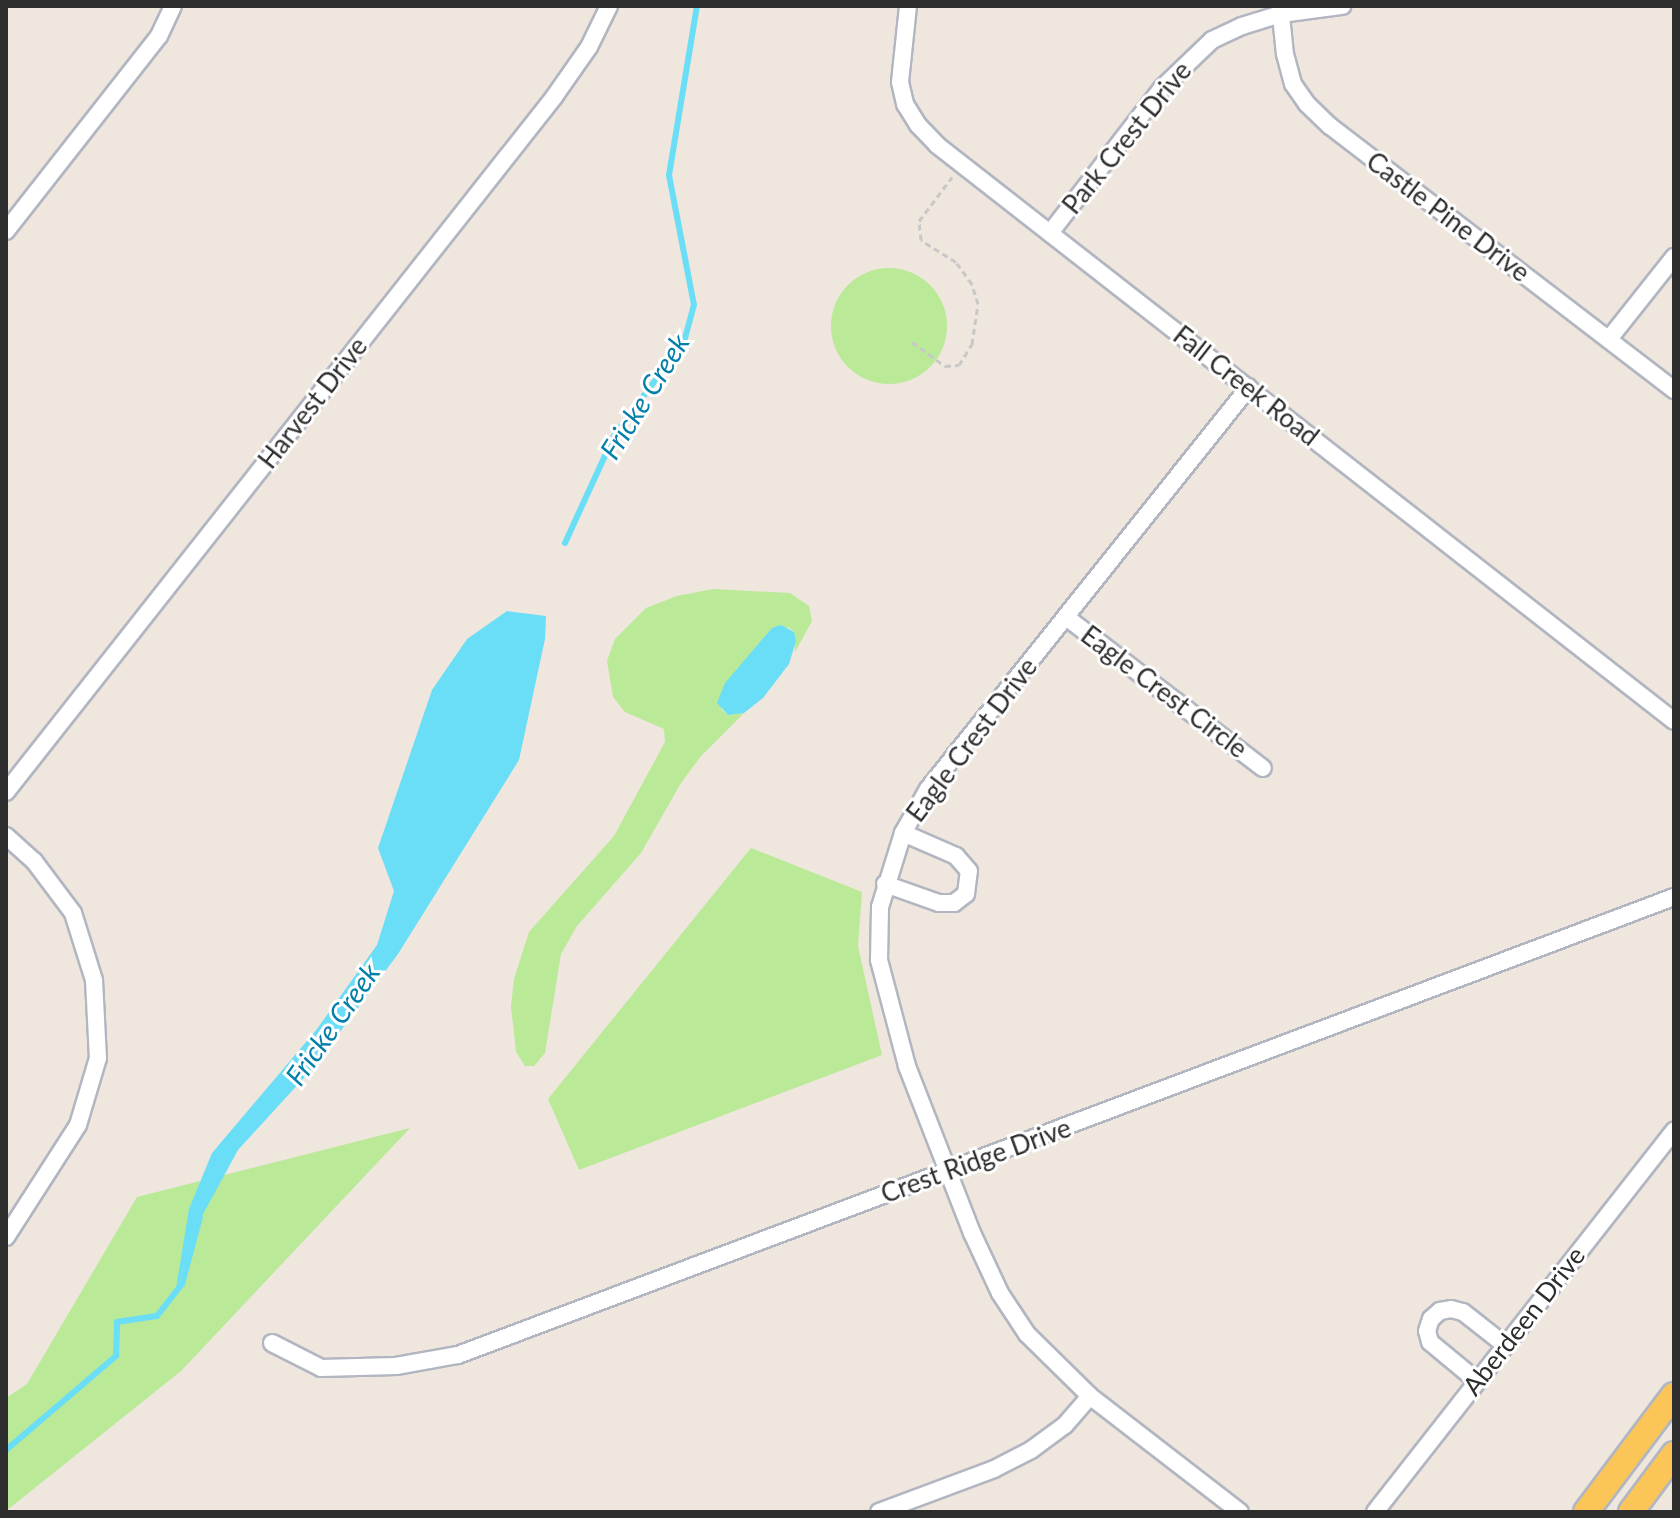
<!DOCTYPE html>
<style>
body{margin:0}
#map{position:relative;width:1680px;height:1518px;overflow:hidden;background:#efe6de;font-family:Lato,sans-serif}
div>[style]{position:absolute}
.green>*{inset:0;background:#bae997}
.round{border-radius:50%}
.water>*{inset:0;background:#6bdef7}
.stream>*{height:6px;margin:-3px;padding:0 3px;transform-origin:3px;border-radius:3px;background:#6bdef7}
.path>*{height:3px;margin-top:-1.5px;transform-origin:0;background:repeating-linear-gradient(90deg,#c8c8c8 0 6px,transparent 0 10px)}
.roads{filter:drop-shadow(2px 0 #b2b6c1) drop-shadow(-2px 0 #b2b6c1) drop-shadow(0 2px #b2b6c1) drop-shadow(0 -2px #b2b6c1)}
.street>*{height:16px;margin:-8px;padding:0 8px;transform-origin:8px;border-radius:8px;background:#fff}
.primary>*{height:24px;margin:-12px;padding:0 12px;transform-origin:12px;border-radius:12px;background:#fbc657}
span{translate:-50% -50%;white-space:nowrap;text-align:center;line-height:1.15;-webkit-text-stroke:6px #fff;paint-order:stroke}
.street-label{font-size:26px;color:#2d2d2d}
.water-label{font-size:28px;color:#047fa9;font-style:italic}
.frame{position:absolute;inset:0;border:8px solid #2d2d2d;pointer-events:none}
</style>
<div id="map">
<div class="green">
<div class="round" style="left:831px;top:268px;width:116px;height:116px"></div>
<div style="clip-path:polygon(713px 589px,790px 593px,809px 606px,812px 621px,795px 652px,794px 632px,788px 627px,721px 709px,728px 715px,744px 713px,701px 756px,681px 783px,641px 853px,577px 926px,561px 954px,545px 1053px,534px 1066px,525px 1066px,516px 1052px,511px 1006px,514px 979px,529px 932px,614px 836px,665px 742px,664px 729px,625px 712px,613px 697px,607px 661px,615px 639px,646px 608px,677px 596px)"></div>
<div style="clip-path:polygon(751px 848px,862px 892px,858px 946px,882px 1055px,579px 1170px,548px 1099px)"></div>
<div style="clip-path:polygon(410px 1128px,181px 1371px,6px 1511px,6px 1398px,27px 1384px,137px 1197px)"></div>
</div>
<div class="water">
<div style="clip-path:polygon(507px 611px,546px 616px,545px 639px,519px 760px,398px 954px,313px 1068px,238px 1150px,196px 1227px,175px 1295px,189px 1209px,212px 1153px,317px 1029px,377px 945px,394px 891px,378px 848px,432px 690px,467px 639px)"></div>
<div style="clip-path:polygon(781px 625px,794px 632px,796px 641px,789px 664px,763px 698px,744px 713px,728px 715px,717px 703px,725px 683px,772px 628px)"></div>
</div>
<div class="stream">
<div style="left:565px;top:543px;width:120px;rotate:-65.4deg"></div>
<div style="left:615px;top:434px;width:115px;rotate:-53.1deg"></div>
<div style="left:684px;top:342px;width:38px;rotate:-75deg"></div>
<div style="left:694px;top:305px;width:132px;rotate:-100.9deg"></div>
<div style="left:669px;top:175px;width:171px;rotate:-80.6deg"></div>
<div style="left:6px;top:1450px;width:145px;rotate:-40.5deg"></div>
<div style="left:116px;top:1356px;width:34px;rotate:-88deg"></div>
<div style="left:117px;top:1322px;width:40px;rotate:-8.5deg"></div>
<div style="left:157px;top:1316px;width:41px;rotate:-52deg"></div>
<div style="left:182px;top:1284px;width:69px;rotate:-75deg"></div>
</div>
<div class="path">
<div style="left:912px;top:342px;width:41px;rotate:36deg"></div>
<div style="left:945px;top:366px;width:14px;rotate:-4deg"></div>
<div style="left:959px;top:365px;width:25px;rotate:-58deg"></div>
<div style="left:972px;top:344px;width:40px;rotate:-81.5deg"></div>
<div style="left:978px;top:304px;width:21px;rotate:-107deg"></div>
<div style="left:972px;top:284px;width:27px;rotate:-126deg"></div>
<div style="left:956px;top:262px;width:41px;rotate:-147.8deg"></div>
<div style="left:921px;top:240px;width:19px;rotate:-96deg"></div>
<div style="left:919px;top:221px;width:55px;rotate:-53.1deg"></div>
</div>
<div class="roads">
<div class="street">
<div style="left:908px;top:6px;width:76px;rotate:96deg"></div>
<div style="left:900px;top:82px;width:23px;rotate:77deg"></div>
<div style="left:905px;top:104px;width:25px;rotate:58deg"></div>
<div style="left:918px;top:125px;width:28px;rotate:46deg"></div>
<div style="left:937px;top:145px;width:935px;rotate:38.01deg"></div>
<div style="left:1280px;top:6px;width:48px;rotate:84.1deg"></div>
<div style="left:1285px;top:54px;width:31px;rotate:75deg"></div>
<div style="left:1293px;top:84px;width:24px;rotate:55deg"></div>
<div style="left:1307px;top:104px;width:32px;rotate:44deg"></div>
<div style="left:1330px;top:126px;width:434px;rotate:37.5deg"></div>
<div style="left:6px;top:231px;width:248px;rotate:-51.9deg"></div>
<div style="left:159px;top:36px;width:33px;rotate:-65deg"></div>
<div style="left:1050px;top:233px;width:183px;rotate:-52.3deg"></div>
<div style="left:1162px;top:88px;width:69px;rotate:-43.8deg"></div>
<div style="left:1212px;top:40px;width:33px;rotate:-25deg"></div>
<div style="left:1242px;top:26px;width:41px;rotate:-17.1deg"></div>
<div style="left:1281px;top:14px;width:62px;rotate:-7.5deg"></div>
<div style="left:1609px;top:339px;width:105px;rotate:-51.6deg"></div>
<div style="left:1066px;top:617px;width:248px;rotate:37.5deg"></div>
<div style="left:6px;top:792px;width:885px;rotate:-51.74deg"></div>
<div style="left:554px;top:97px;width:61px;rotate:-55deg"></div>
<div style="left:589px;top:47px;width:46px;rotate:-64deg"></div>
<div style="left:6px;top:836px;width:38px;rotate:42deg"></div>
<div style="left:34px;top:861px;width:65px;rotate:53.1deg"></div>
<div style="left:73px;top:913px;width:70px;rotate:72.6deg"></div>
<div style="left:94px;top:980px;width:78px;rotate:87.1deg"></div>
<div style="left:98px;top:1058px;width:70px;rotate:106.6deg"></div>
<div style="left:78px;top:1125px;width:133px;rotate:122.7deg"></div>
<div style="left:885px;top:884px;width:57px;rotate:19.4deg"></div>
<div style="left:939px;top:903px;width:15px"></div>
<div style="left:954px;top:903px;width:15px;rotate:-37deg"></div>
<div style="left:966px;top:894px;width:23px;rotate:-83deg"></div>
<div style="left:969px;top:871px;width:20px;rotate:-131deg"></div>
<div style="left:956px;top:856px;width:58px;rotate:-156.5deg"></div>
<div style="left:272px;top:1343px;width:55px;rotate:27deg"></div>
<div style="left:321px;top:1368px;width:75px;rotate:-1.5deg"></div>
<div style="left:396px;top:1366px;width:63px;rotate:-10.1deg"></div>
<div style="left:458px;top:1355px;width:1299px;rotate:-20.64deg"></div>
<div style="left:1477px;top:1381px;width:61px;rotate:-140.3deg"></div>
<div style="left:1430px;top:1342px;width:11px;rotate:-105deg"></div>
<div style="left:1427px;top:1331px;width:13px;rotate:-72deg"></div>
<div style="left:1431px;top:1319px;width:12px;rotate:-42deg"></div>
<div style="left:1440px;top:1311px;width:11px;rotate:-10deg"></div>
<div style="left:1451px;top:1309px;width:12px;rotate:14deg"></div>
<div style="left:1463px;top:1312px;width:53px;rotate:38.2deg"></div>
<div style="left:879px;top:1512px;width:123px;rotate:-20.5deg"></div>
<div style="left:994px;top:1469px;width:42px;rotate:-27.2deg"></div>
<div style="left:1031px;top:1450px;width:42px;rotate:-36.3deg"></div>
<div style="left:1065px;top:1425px;width:38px;rotate:-49deg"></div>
<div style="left:1240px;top:1512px;width:190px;rotate:-142.3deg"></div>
<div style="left:1090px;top:1396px;width:88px;rotate:-135.5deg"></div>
<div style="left:1027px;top:1334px;width:49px;rotate:-123.4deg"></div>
<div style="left:1000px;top:1293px;width:66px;rotate:-115deg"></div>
<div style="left:972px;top:1233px;width:179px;rotate:-111.3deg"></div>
<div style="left:907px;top:1066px;width:110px;rotate:-104.8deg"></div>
<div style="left:879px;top:960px;width:53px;rotate:-88.9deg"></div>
<div style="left:880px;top:907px;width:77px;rotate:-72.7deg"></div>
<div style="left:903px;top:833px;width:51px;rotate:-60.4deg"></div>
<div style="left:928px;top:789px;width:514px;rotate:-51.39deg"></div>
<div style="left:1375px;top:1512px;width:485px;rotate:-51.9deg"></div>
</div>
<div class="primary">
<div style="left:1586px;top:1512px;width:146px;rotate:-53.1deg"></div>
<div style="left:1631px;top:1512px;width:72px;rotate:-53.4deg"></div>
</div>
</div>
<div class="street-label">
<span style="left:1127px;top:138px;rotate:-51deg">Park Crest Drive</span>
<span style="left:1448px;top:217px;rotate:37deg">Castle Pine Drive</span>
<span style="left:1246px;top:386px;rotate:38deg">Fall Creek Road</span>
<span style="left:313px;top:403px;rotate:-52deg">Harvest Drive</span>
<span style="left:1164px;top:692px;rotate:37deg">Eagle Crest Circle</span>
<span style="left:972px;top:740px;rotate:-53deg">Eagle Crest Drive</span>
<span style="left:976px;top:1161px;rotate:-20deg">Crest Ridge Drive</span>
<span style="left:1524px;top:1321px;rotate:-52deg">Aberdeen Drive</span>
</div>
<div class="water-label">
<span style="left:644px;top:396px;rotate:-58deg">Fricke Creek</span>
<span style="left:332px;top:1024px;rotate:-55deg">Fricke Creek</span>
</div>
<div class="frame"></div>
</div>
